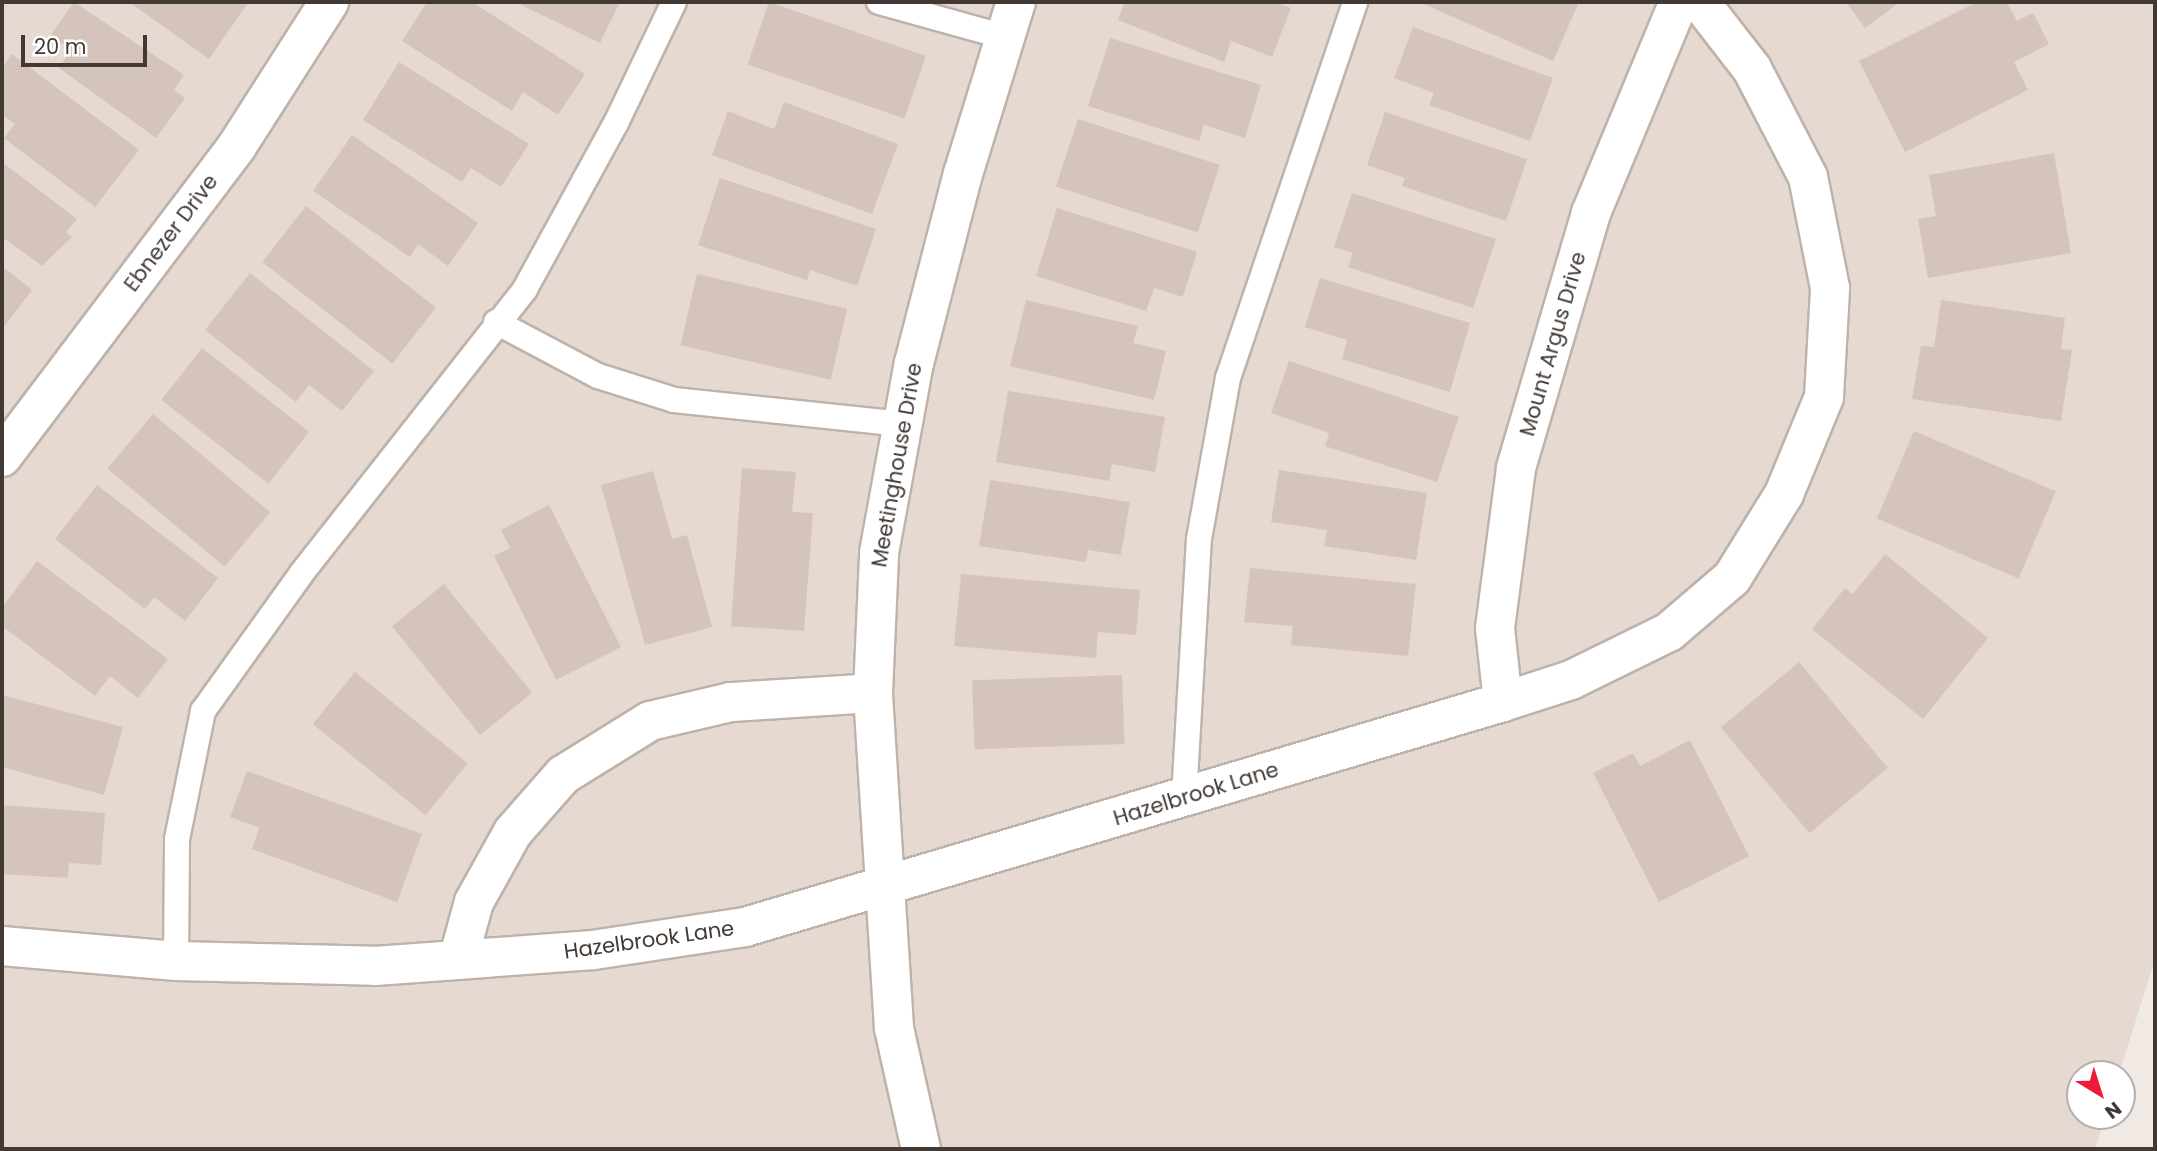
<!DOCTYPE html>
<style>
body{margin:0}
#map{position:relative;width:2157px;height:1151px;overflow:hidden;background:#f1e9e3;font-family:Poppins,sans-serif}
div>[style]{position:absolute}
.residential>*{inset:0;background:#e5d9d1}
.building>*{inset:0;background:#d5c4bc;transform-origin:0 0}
.roads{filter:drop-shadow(2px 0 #bfb2a9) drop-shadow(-2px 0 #bfb2a9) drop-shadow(0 2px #bfb2a9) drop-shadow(0 -2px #bfb2a9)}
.lane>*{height:24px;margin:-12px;padding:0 12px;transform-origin:12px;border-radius:12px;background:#fff}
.street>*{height:38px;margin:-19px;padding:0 19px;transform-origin:19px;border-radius:19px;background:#fff}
span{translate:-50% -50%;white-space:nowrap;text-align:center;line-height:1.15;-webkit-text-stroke:5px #fff;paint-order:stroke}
.street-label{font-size:21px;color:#423934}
.frame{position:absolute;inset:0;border:4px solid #423934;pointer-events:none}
.north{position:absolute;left:2066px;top:1060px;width:70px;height:70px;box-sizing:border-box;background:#fff;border:2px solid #b3b0ae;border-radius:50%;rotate:142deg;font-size:19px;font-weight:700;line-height:28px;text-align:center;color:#423934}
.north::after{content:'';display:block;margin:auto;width:24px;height:32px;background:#f11a36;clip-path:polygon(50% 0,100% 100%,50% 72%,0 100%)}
.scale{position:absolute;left:21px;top:35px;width:126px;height:32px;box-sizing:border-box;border:4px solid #423934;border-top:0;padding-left:9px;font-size:21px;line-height:24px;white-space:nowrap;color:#423934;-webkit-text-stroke:5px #fff;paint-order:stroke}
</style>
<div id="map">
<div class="residential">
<div style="clip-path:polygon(2px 2px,2155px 2px,2155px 959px,2119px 1074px,2080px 1074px,2080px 1116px,2106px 1116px,2095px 1149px,2px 1149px)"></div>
</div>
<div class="building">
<div style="clip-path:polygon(74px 2px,184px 75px,174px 90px,185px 98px,156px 138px,59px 68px,71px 50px,51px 35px)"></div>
<div style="clip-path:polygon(129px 2px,246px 2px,248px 3px,209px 59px)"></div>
<div style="clip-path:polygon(427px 2px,472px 2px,585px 74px,558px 115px,523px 92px,512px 111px,402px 41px)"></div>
<div style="clip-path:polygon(515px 2px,620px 2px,600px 43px)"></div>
<div style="left:769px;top:2px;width:166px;height:66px;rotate:19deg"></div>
<div style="clip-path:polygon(1125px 2px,1274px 2px,1291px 8px,1272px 57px,1231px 41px,1224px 62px,1118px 20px)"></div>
<div style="clip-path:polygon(1419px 2px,1579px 2px,1553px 61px)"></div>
<div style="clip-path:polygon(1846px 2px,1900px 2px,1865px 28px)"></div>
<div style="clip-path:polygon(1977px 2px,2007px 2px,2017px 21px,2033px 13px,2049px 44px,2014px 62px,2028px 90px,1905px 152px,1859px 61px)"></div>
<div style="clip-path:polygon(1413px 27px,1553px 78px,1530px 141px,1429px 105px,1434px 93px,1394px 78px)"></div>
<div style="clip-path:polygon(1110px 38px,1261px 85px,1245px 138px,1204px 125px,1199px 141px,1088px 106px)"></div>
<div style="clip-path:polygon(12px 54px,139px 150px,95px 207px,4px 138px,15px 124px,2px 115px,2px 68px)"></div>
<div style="clip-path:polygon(399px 62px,529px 144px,501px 187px,471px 168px,462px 182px,363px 120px)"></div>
<div style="clip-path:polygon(784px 102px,898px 144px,872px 214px,712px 155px,728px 111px,774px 129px)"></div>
<div style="clip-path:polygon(1385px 112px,1527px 159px,1506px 221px,1402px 186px,1405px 178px,1367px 165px)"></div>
<div style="left:1078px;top:119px;width:149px;height:71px;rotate:18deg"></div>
<div style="clip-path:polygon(352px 135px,478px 223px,448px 266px,418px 244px,410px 257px,313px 191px)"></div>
<div style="clip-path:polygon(2054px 153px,2071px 253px,1928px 278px,1918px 219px,1936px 216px,1929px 175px)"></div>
<div style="clip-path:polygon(2px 162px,77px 219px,66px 232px,72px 237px,42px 266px,5px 239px,2px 243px)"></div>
<div style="clip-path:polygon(720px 178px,876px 229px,857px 286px,810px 270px,807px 280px,698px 245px)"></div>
<div style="clip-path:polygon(1352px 193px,1496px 239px,1473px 308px,1348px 267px,1353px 253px,1334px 247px)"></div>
<div style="left:306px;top:206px;width:165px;height:71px;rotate:38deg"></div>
<div style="clip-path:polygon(1057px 208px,1197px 252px,1183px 297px,1154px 288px,1146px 311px,1036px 276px)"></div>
<div style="clip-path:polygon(2px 266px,32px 290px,2px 329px)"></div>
<div style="clip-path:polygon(250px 273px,374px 371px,342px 411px,309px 385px,296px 402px,205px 330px)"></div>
<div style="left:697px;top:274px;width:154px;height:73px;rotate:13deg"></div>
<div style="clip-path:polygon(1320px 278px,1470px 323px,1450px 392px,1342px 359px,1347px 340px,1305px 327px)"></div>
<div style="clip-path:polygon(1026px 300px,1138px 326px,1133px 343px,1166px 351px,1154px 400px,1010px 366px)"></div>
<div style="clip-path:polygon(1941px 300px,2065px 318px,2061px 349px,2072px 350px,2061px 421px,1912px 399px,1921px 346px,1934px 347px)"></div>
<div style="left:202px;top:348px;width:136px;height:66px;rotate:38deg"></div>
<div style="clip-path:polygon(1289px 361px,1459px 417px,1437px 482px,1325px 446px,1329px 433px,1271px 413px)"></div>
<div style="clip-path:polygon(1008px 391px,1165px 417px,1155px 472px,1112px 464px,1109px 481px,996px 462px)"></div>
<div style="left:153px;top:414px;width:153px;height:71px;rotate:40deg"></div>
<div style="left:1914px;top:431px;width:154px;height:95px;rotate:23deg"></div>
<div style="clip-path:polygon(742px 468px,796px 472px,792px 512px,813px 513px,804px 631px,731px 626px)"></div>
<div style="clip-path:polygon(1279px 470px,1427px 493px,1416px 560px,1324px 546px,1327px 530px,1271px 522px)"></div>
<div style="clip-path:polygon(653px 471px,672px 539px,687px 535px,712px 627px,645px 645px,601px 485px)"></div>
<div style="clip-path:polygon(990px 480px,1130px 502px,1121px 555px,1088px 550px,1086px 562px,979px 546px)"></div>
<div style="clip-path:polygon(97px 485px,218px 578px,185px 621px,154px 597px,145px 609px,55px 539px)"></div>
<div style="clip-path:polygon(549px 505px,621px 647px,556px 680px,494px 556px,510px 548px,501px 530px)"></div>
<div style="clip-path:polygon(1885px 554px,1988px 638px,1923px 719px,1812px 629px,1845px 588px,1853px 594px)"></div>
<div style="clip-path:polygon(37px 561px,168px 659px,138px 698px,110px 676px,95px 696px,2px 626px,2px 608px)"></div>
<div style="clip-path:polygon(1250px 568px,1416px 584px,1408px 656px,1291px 645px,1293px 626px,1244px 622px)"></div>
<div style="clip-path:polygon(961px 574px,1140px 590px,1136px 635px,1098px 632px,1096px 658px,954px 646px)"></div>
<div style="left:444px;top:584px;width:140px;height:67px;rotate:51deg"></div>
<div style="left:1799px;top:662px;width:138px;height:102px;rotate:50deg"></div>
<div style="left:355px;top:672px;width:145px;height:67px;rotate:39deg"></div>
<div style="left:1122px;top:675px;width:69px;height:150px;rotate:88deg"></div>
<div style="clip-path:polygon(2px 695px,123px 727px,104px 795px,2px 767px)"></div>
<div style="clip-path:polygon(1690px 740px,1749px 856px,1659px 902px,1593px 773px,1633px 753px,1640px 766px)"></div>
<div style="clip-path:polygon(247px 771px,422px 834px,397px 902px,252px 849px,259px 828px,230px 817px)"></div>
<div style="clip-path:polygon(2px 805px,105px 813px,101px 865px,69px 863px,68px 878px,2px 874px)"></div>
</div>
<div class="roads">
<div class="lane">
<div style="left:879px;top:2px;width:131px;rotate:15.5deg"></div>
<div style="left:496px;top:322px;width:115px;rotate:27.9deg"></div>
<div style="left:598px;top:376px;width:80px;rotate:17.5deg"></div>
<div style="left:674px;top:400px;width:230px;rotate:6deg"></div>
<div style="left:1184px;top:798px;width:259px;rotate:-86.7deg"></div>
<div style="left:1199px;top:539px;width:164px;rotate:-79.8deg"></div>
<div style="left:1228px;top:378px;width:397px;rotate:-71.3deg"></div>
<div style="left:176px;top:961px;width:122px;rotate:-89.5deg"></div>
<div style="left:177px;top:839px;width:131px;rotate:-78.5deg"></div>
<div style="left:203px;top:711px;width:168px;rotate:-54.4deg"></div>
<div style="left:301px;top:574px;width:362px;rotate:-51.8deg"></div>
<div style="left:525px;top:289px;width:189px;rotate:-61.3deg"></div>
<div style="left:616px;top:123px;width:134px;rotate:-64.4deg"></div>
</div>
<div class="street">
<div style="left:2px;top:457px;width:390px;rotate:-52.9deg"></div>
<div style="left:237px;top:146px;width:171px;rotate:-57.4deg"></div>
<div style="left:1503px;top:702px;width:74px;rotate:-96.2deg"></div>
<div style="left:1495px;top:628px;width:161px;rotate:-82.5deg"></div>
<div style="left:1516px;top:468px;width:266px;rotate:-73.6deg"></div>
<div style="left:1591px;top:213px;width:229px;rotate:-67.4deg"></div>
<div style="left:2px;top:946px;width:175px;rotate:4.9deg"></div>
<div style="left:176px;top:961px;width:199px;rotate:1.4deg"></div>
<div style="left:375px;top:966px;width:219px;rotate:-4.2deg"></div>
<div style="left:593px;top:950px;width:154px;rotate:-8.6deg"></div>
<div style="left:745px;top:927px;width:791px;rotate:-16.53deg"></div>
<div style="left:1503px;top:702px;width:71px;rotate:-17.9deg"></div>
<div style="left:1571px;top:680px;width:109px;rotate:-26.1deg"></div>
<div style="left:1669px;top:632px;width:83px;rotate:-40.6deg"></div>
<div style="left:1732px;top:578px;width:99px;rotate:-58.2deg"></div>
<div style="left:1784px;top:494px;width:105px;rotate:-67.6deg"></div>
<div style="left:1824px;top:397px;width:109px;rotate:-86.8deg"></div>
<div style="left:1830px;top:288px;width:113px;rotate:-101.2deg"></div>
<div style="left:1808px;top:177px;width:122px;rotate:-117.4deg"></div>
<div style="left:1752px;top:69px;width:85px;rotate:-127.8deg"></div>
<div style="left:458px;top:960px;width:60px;rotate:-74.6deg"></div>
<div style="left:474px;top:902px;width:80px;rotate:-60.9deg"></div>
<div style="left:513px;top:832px;width:76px;rotate:-48.7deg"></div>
<div style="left:563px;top:775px;width:102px;rotate:-31.8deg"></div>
<div style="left:650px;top:721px;width:83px;rotate:-13.2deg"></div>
<div style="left:731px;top:702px;width:142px;rotate:-3.6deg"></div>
<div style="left:921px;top:1149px;width:124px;rotate:-102.6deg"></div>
<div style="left:894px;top:1028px;width:336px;rotate:-93.6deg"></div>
<div style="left:873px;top:693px;width:140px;rotate:-87.5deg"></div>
<div style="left:879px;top:553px;width:193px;rotate:-79.6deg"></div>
<div style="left:914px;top:363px;width:195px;rotate:-75.5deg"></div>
<div style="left:963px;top:174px;width:180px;rotate:-72.9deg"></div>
</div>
</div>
<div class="street-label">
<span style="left:171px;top:233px;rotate:-53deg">Ebnezer Drive</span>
<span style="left:1553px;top:344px;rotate:-74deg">Mount Argus Drive</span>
<span style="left:897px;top:465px;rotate:-80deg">Meetinghouse Drive</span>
<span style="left:1196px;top:794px;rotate:-17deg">Hazelbrook Lane</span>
<span style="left:649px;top:940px;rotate:-8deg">Hazelbrook Lane</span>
</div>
<div class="frame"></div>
<div class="north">N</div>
<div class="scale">20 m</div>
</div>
